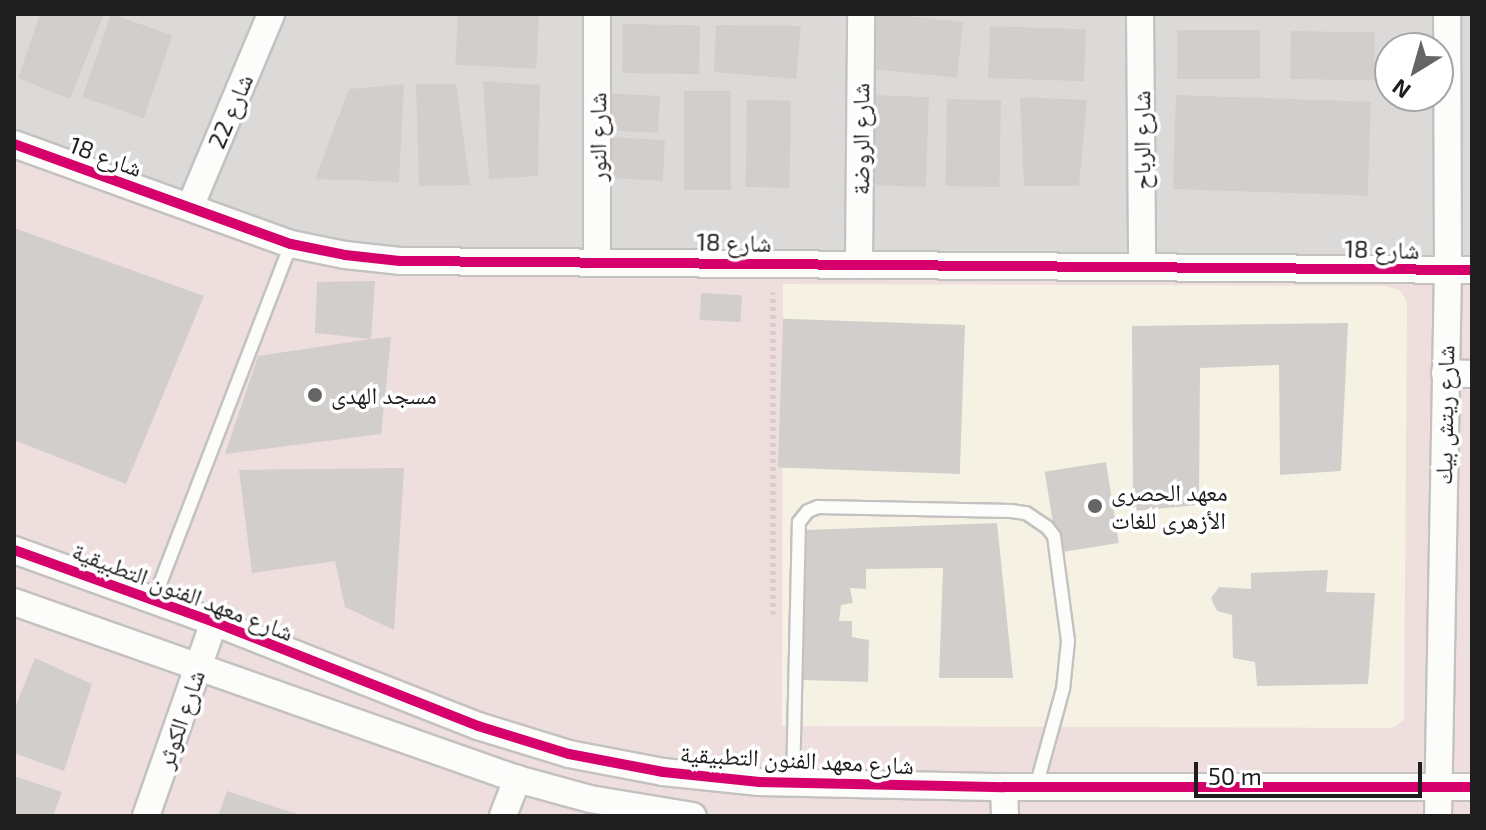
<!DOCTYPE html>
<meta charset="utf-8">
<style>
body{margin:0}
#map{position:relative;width:1486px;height:830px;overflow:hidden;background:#edeae7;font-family:"Exo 2","Noto Naskh Arabic",sans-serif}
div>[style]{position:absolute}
.residential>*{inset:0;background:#dcdad8}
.commercial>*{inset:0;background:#eedede}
.education>*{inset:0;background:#f6f2e3}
.building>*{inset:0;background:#d2cecc;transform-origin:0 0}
.path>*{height:5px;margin-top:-2.5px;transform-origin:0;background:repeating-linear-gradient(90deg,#dacbcb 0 4px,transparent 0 8px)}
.roads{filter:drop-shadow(2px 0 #c4c2c1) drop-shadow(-2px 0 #c4c2c1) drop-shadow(0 2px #c4c2c1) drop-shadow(0 -2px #c4c2c1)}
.service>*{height:12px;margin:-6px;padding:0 6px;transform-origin:6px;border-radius:6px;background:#fcfcfb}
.minor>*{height:26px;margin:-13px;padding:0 13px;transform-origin:13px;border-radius:13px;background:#fcfcfb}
.cycleway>*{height:10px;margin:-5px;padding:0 5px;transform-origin:5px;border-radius:5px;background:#d6006c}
.dots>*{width:22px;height:22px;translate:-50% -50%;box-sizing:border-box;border:4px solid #fff;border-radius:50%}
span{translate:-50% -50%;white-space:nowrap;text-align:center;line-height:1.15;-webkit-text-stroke:7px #fff;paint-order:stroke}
.street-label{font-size:24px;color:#1e1e1e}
.poi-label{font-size:24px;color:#1e1e1e}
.left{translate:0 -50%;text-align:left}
.frame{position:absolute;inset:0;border:16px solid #1e1e1e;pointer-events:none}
.north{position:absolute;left:1374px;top:32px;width:80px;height:80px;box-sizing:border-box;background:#fff;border:2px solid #a5a5a5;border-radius:50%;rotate:217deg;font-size:22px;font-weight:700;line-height:32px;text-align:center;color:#1e1e1e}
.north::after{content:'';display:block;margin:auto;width:28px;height:36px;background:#666564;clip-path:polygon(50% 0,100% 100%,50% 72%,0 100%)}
.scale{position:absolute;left:1194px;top:762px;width:228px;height:36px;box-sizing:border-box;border:4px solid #1e1e1e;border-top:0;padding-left:10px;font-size:24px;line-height:28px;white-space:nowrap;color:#1e1e1e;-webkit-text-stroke:6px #fff;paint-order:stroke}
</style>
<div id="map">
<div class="residential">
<div style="clip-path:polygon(evenodd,14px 14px,1472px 14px,1472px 816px,14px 816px,14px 14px,1390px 48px,1438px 48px,1438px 96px,1390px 96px,1390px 48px)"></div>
</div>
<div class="commercial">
<div style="clip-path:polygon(14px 153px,251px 245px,313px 261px,1472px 276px,1472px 816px,14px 816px)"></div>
</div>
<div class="education">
<div style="clip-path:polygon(783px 284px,1385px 286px,1400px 290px,1407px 302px,1404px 720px,1392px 728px,782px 726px)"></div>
</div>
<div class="building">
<div style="clip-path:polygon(40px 14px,104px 14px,70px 99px,18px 78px)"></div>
<div style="left:111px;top:14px;width:65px;height:88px;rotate:19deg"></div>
<div style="left:539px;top:16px;width:53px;height:81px;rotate:93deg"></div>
<div style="left:963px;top:22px;width:56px;height:86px;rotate:96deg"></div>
<div style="left:623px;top:24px;width:77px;height:49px;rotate:1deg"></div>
<div style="clip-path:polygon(716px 25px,801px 26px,796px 79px,714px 72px)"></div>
<div style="left:990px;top:26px;width:96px;height:52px;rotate:2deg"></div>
<div style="left:1260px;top:30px;width:49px;height:83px;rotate:90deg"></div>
<div style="left:1291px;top:31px;width:84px;height:48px;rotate:1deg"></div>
<div style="clip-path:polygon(483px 81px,540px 85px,538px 176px,489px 179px)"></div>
<div style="clip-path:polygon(404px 84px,399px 182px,315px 179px,349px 89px)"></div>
<div style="clip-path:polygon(416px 84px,456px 84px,470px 185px,419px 186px)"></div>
<div style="left:684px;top:91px;width:47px;height:99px"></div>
<div style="left:871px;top:95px;width:58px;height:90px;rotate:2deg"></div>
<div style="left:1176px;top:95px;width:195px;height:94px;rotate:2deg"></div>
<div style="left:660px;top:96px;width:37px;height:49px;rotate:93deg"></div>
<div style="clip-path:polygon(1020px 97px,1087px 100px,1079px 186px,1024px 186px)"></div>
<div style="left:947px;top:99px;width:54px;height:87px;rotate:1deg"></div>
<div style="left:747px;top:100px;width:44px;height:87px;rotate:1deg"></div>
<div style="left:665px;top:140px;width:41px;height:55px;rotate:93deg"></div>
<div style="clip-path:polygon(14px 228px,204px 296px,126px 484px,14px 440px)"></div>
<div style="clip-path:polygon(375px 281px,371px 339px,391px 337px,381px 434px,225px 454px,258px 356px,371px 339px,315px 333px,317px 282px)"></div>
<div style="left:701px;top:293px;width:41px;height:27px;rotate:3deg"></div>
<div style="clip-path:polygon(1348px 323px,1341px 471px,1280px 475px,1279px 365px,1200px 368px,1199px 505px,1133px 511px,1132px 326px)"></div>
<div style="left:965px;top:325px;width:149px;height:182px;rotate:92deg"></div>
<div style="left:1106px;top:462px;width:82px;height:62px;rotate:81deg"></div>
<div style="clip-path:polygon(404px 468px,394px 630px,345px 607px,335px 561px,252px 573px,239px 470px)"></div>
<div style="clip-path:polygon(997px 523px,1013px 678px,939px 678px,943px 568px,866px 569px,866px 589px,850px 588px,853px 603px,841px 605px,839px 621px,852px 621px,852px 637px,869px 640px,868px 682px,803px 680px,806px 530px)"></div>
<div style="clip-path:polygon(1328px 570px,1326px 592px,1375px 593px,1368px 684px,1257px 686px,1255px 662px,1233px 658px,1232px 615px,1217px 611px,1211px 598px,1219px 587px,1251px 589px,1251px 573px)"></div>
<div style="clip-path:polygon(35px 658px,92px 684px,64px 771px,14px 753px,14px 710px)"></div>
<div style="clip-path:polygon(14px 776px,62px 792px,53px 816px,14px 816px)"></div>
<div style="clip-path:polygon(227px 791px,300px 815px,300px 816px,218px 816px)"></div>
</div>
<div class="path">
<div style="left:773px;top:614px;width:322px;rotate:-90deg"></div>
</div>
<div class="roads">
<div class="service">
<div style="left:154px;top:599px;width:381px;rotate:-68.9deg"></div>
<div style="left:793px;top:783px;width:261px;rotate:-88.7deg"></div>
<div style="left:799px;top:522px;width:14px;rotate:-51deg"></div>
<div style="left:808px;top:511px;width:11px;rotate:-22deg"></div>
<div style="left:818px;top:507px;width:193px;rotate:1.2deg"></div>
<div style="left:1011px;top:511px;width:15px;rotate:8deg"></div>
<div style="left:1026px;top:513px;width:25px;rotate:34deg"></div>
<div style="left:1047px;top:527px;width:11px;rotate:52deg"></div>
<div style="left:1054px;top:536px;width:106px;rotate:82.4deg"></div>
<div style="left:1068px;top:641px;width:48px;rotate:95.9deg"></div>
<div style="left:1063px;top:689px;width:102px;rotate:105.4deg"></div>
</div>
<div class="minor">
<div style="left:1140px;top:14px;width:253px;rotate:89.5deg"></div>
<div style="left:14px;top:144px;width:294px;rotate:19.9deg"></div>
<div style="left:291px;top:244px;width:55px;rotate:11.5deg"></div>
<div style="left:345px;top:255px;width:55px;rotate:6.2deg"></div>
<div style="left:400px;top:261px;width:1072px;rotate:0.48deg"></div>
<div style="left:190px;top:207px;width:209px;rotate:-67.2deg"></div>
<div style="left:597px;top:261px;width:247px;rotate:-90deg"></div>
<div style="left:859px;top:264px;width:250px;rotate:-89.5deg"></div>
<div style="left:1445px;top:373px;width:27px;rotate:2deg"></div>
<div style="left:14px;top:550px;width:213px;rotate:19.8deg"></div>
<div style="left:214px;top:622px;width:284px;rotate:21.5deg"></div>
<div style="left:478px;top:726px;width:95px;rotate:17.1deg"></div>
<div style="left:569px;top:754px;width:96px;rotate:10.8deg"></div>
<div style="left:663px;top:772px;width:97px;rotate:5.9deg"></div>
<div style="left:759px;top:782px;width:245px;rotate:1.2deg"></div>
<div style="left:1004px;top:787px;width:468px"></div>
<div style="left:14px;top:602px;width:533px;rotate:19.39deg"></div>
<div style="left:517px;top:779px;width:76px;rotate:15.3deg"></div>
<div style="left:590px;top:799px;width:104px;rotate:9.4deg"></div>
<div style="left:1004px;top:787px;width:29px;rotate:88deg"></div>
<div style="left:146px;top:816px;width:206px;rotate:-70.7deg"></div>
<div style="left:503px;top:816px;width:40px;rotate:-69deg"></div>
<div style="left:1438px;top:816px;width:546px;rotate:-88.95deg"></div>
<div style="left:1448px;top:270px;width:256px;rotate:-90.2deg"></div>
</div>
</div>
<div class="cycleway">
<div style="left:14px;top:144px;width:294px;rotate:19.9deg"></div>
<div style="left:291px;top:244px;width:55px;rotate:11.5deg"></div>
<div style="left:345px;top:255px;width:55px;rotate:6.2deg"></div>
<div style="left:400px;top:261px;width:1072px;rotate:0.48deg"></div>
<div style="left:14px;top:550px;width:213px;rotate:19.8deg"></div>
<div style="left:214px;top:622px;width:284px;rotate:21.5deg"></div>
<div style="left:478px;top:726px;width:95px;rotate:17.1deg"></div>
<div style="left:569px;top:754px;width:96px;rotate:10.8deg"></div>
<div style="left:663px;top:772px;width:97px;rotate:5.9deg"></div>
<div style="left:759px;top:782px;width:245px;rotate:1.2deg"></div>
<div style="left:1004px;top:787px;width:468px"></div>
</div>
<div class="dots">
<div style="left:315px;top:395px;background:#666564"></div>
<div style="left:1095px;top:506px;background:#666564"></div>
</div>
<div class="street-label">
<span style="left:230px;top:111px;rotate:-67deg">شارع 22</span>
<span style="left:597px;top:137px;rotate:-90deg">شارع النور</span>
<span style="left:860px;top:139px;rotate:-90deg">شارع الروضة</span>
<span style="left:1141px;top:140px;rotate:-90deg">شارع الرباح</span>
<span style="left:106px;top:156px;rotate:20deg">شارع 18</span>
<span style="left:734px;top:242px;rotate:1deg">شارع 18</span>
<span style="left:1382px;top:249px;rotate:1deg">شارع 18</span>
<span style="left:1444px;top:415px;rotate:-89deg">شارع ريتش بيك</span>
<span style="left:183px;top:591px;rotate:21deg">شارع معهد الفنون التطبيقية</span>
<span style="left:180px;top:719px;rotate:-71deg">شارع الكوثر</span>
<span style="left:797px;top:759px;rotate:3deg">شارع معهد الفنون التطبيقية</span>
</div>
<div class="poi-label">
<span class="left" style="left:331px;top:395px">مسجد الهدى</span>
<span class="left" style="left:1111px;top:506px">معهد الحصرى<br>الأزهرى للغات</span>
</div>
<div class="frame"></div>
<div class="north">N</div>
<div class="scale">50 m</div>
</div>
